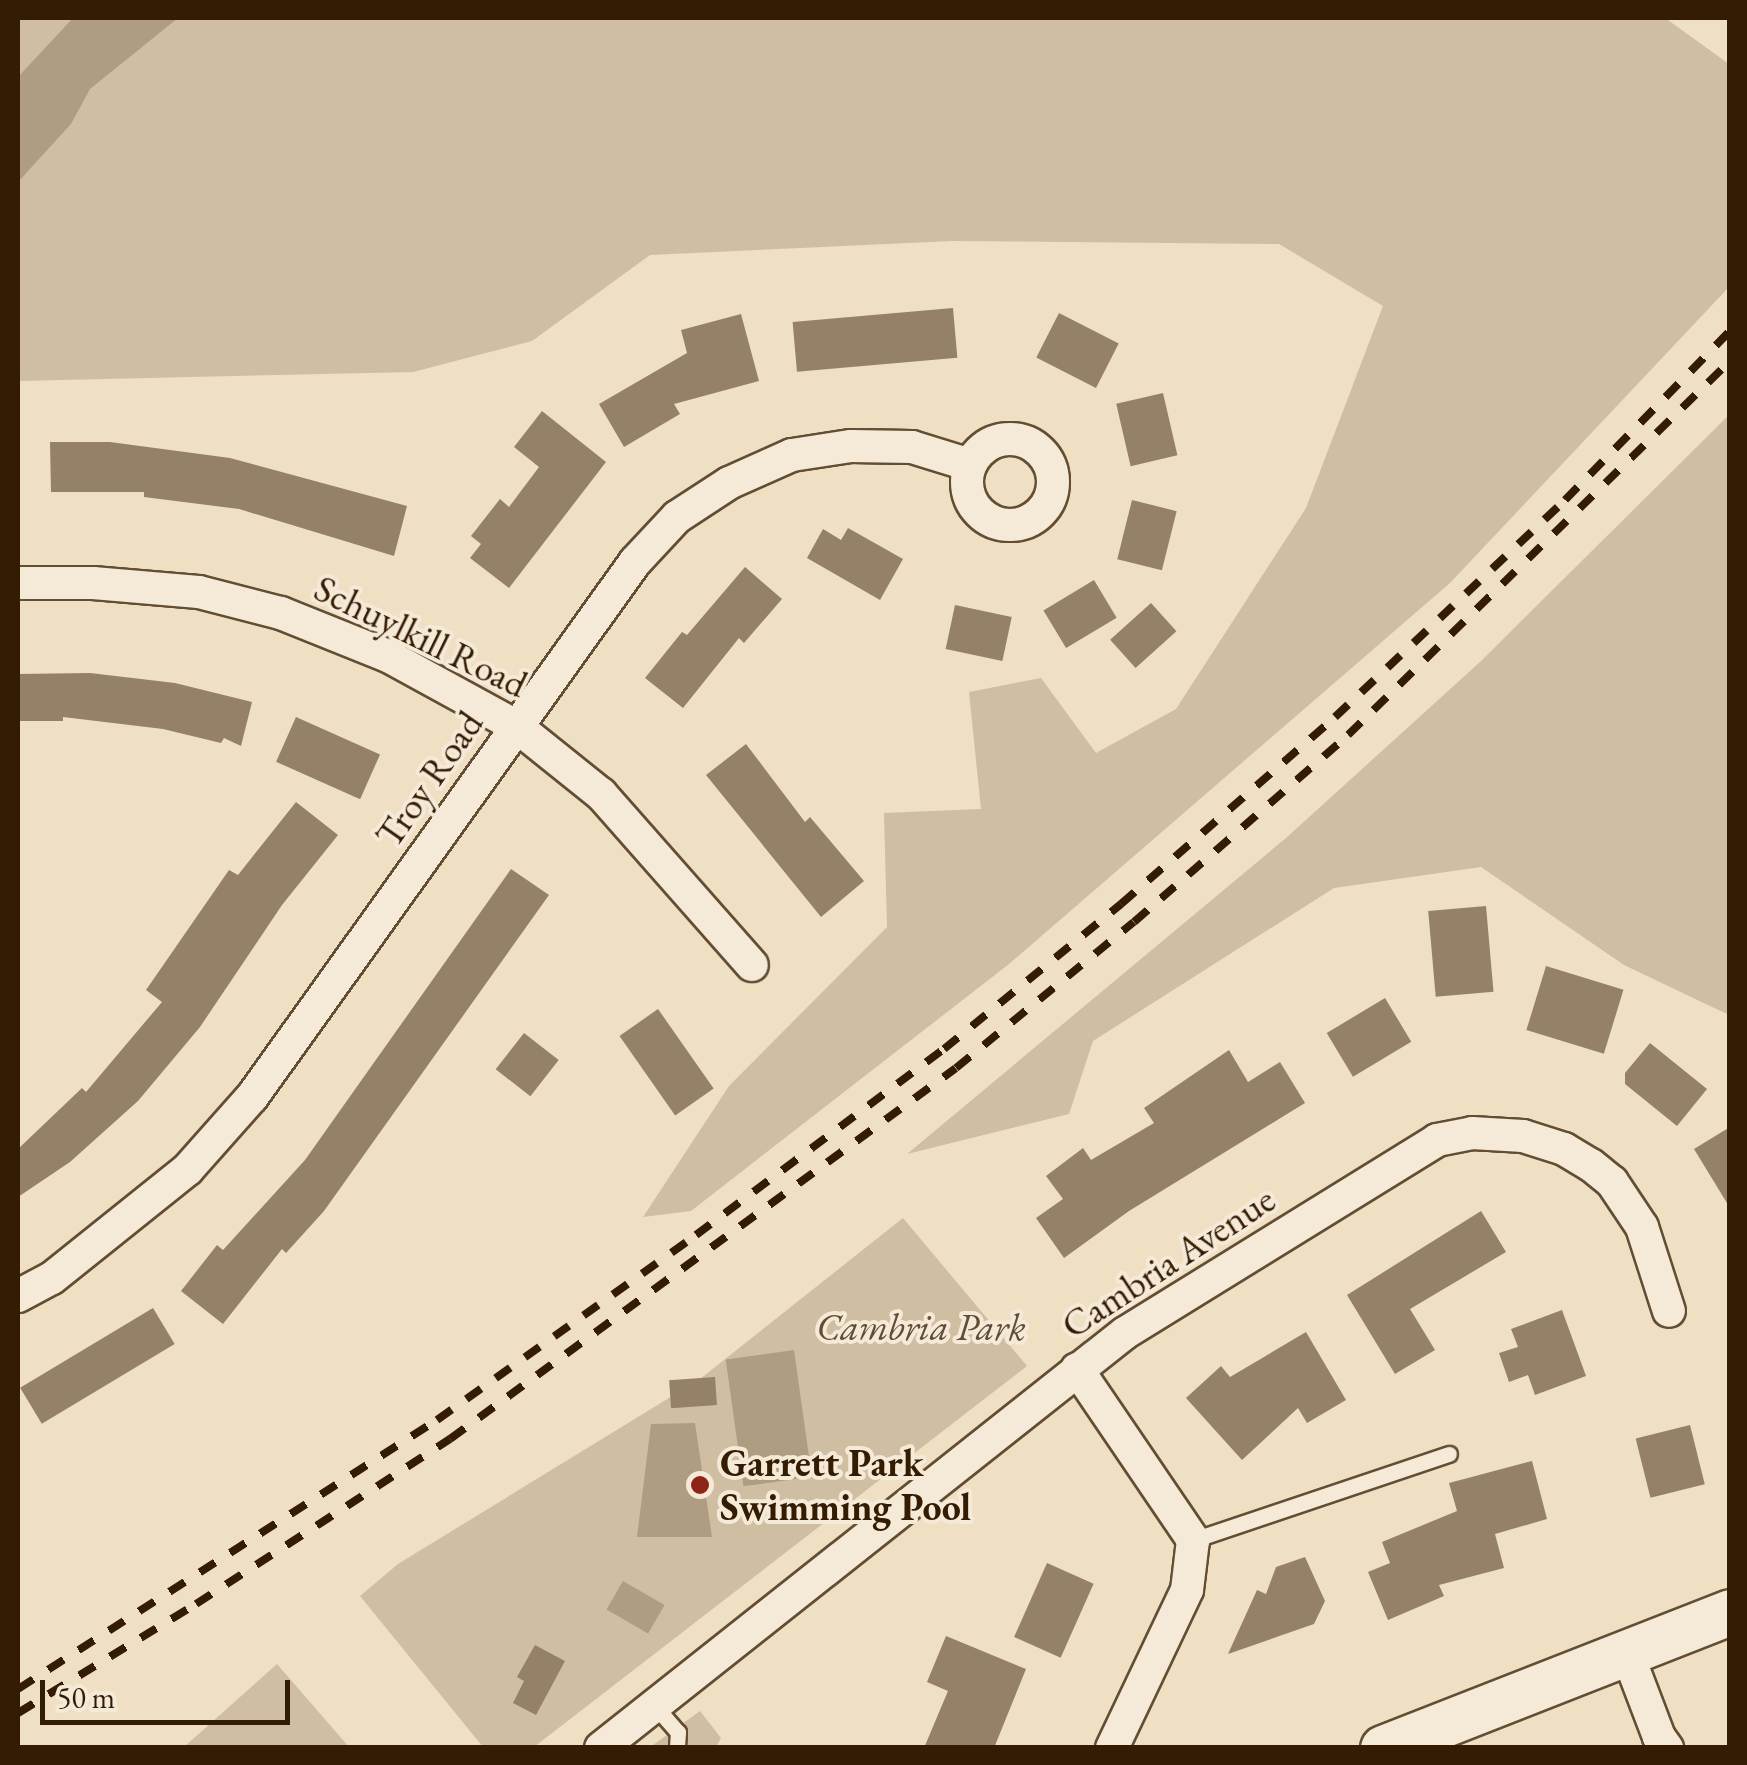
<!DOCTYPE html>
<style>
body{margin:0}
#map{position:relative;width:1747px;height:1765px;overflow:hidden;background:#efdfc3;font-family:"EB Garamond",serif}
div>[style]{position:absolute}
.green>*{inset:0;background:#cfbea2}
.water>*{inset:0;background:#af9d82;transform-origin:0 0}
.building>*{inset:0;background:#958167;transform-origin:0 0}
.roads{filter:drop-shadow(2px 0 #634d33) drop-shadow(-2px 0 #634d33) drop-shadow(0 2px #634d33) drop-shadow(0 -2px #634d33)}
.lane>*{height:15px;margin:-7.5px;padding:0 7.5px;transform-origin:7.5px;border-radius:7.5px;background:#f5ead8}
.street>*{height:32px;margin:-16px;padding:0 16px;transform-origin:16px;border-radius:16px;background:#f5ead8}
.street>.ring{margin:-16px;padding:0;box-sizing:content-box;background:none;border:32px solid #f5ead8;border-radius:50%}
.secondary>*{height:45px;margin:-22.5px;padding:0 22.5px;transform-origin:22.5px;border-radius:22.5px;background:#f5ead8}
.rail>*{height:8px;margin-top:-4px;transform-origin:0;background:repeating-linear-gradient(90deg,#341c03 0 18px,transparent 0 36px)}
.dots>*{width:28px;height:28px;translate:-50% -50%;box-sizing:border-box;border:5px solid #f5ead8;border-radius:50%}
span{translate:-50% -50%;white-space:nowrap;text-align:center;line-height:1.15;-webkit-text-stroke:8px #f5ead8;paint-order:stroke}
.street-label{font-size:38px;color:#341c03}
.park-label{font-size:38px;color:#624d33;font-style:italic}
.poi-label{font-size:38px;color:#341c03;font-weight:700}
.left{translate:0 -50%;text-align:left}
.frame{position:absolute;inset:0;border:20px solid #341c03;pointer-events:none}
.scale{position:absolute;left:40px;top:1680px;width:250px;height:45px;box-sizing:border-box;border:5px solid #341c03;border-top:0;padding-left:12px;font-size:30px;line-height:35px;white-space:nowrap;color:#341c03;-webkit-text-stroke:8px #f5ead8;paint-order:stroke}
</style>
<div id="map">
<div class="green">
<div style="clip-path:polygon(18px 18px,1665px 18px,1729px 64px,1729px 287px,1450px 583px,1009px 964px,691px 1211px,643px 1217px,729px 1086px,887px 927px,884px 813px,981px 809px,969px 692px,1041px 678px,1096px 753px,1176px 709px,1306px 508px,1383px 306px,1279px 244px,952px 241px,650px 255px,532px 341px,413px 372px,18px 381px)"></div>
<div style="clip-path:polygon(1729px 415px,1729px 1015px,1624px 965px,1481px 867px,1334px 888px,1093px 1041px,1069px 1114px,907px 1154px,1286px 838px,1480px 662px)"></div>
<div style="clip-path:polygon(903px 1218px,1027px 1366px,534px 1747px,483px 1747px,360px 1596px,398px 1564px,700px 1379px)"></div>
<div style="clip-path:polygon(277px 1664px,349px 1747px,184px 1747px)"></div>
<div style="clip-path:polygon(700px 1711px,721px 1738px,716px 1747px,649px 1748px)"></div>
</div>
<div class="water">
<div style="clip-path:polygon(73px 18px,178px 18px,90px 89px,71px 124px,18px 182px,18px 77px)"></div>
<div style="left:794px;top:1350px;width:128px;height:69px;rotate:82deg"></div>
<div style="clip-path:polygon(695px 1423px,712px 1537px,637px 1537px,651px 1424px)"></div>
<div style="left:623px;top:1581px;width:48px;height:33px;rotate:30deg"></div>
</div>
<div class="building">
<div style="left:953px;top:308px;width:50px;height:161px;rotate:85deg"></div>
<div style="left:1059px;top:313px;width:67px;height:50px;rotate:27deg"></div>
<div style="clip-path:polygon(741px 314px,759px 381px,674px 404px,680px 414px,624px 447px,599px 404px,687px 353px,681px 330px)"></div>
<div style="left:1163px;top:393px;width:64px;height:48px;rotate:77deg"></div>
<div style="clip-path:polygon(542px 411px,606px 462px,509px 588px,470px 558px,481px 544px,471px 536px,500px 499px,509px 507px,539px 467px,514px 447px)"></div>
<div style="clip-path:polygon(50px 442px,110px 442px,230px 458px,407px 506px,394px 556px,239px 509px,144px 497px,144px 492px,51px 492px)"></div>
<div style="left:1132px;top:500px;width:46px;height:61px;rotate:14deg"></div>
<div style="clip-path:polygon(848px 528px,903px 559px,880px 600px,807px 558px,823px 529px,841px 540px)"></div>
<div style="clip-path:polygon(745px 567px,782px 599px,744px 643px,739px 638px,683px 708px,645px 678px,682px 632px,687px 635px)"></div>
<div style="left:1094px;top:580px;width:44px;height:59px;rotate:59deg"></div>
<div style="left:1151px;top:603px;width:38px;height:55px;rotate:48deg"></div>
<div style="left:955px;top:605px;width:58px;height:45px;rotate:12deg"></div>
<div style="clip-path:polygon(90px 673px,175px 683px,252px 702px,241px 746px,224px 738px,221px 743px,163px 729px,63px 717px,63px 721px,18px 721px,18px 674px)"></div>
<div style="left:296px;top:717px;width:92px;height:49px;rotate:24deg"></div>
<div style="clip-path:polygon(746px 744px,805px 822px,810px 817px,864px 881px,821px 917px,706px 775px)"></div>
<div style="clip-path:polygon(296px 802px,338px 835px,282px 905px,200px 1027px,138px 1101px,70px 1162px,18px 1197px,18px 1149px,82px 1088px,86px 1092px,162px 1002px,146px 990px,229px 870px,238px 875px)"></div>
<div style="clip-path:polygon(511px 869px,549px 895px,324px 1211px,286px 1253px,282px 1249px,223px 1324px,181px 1291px,217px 1245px,223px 1250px,305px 1160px)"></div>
<div style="left:1486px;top:906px;width:86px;height:58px;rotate:85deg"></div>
<div style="left:1546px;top:966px;width:81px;height:67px;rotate:17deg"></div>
<div style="left:1385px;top:998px;width:51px;height:68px;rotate:59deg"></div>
<div style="left:658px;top:1009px;width:97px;height:47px;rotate:55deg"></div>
<div style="left:524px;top:1033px;width:44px;height:46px;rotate:38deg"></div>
<div style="clip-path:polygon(1650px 1043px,1707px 1089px,1677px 1126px,1625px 1084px,1625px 1073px)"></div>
<div style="clip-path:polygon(1229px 1050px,1248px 1082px,1280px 1062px,1305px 1103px,1129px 1211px,1064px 1258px,1036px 1218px,1063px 1199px,1046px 1176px,1083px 1148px,1091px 1160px,1154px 1123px,1144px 1108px)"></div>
<div style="clip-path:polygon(1730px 1127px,1730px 1208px,1694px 1149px)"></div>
<div style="clip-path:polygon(1481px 1211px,1506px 1252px,1410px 1309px,1435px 1350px,1395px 1374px,1347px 1295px)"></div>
<div style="left:153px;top:1308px;width:42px;height:155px;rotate:59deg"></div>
<div style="clip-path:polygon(1562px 1310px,1586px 1376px,1535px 1395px,1528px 1375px,1509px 1382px,1499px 1353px,1518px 1347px,1511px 1329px)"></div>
<div style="clip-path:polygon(1306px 1332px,1346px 1400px,1307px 1423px,1298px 1408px,1242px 1460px,1186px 1398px,1221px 1366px,1230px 1377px)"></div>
<div style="left:715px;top:1377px;width:28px;height:46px;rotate:86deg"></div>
<div style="left:1690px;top:1425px;width:61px;height:56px;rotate:76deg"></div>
<div style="clip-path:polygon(1532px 1461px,1547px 1519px,1495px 1534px,1504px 1568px,1439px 1585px,1444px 1596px,1388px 1620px,1368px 1572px,1390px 1563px,1382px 1542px,1457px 1511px,1449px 1483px)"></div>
<div style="clip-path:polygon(1305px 1557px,1325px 1601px,1314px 1624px,1228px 1654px,1257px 1590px,1266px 1594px,1276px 1567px)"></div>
<div style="left:1047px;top:1563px;width:51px;height:81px;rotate:24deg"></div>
<div style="clip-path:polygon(946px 1636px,1026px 1669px,994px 1748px,924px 1748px,948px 1691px,927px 1682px)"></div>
<div style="clip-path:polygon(535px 1645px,565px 1661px,536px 1715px,513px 1703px,524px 1681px,517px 1677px)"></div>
</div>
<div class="roads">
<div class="lane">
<div style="left:1193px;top:1540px;width:270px;rotate:-18.6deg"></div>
<div style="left:655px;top:1706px;width:35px;rotate:49deg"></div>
<div style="left:678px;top:1732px;width:16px;rotate:94deg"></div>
</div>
<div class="street">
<div class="ring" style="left:967px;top:439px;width:54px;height:54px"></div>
<div style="left:18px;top:583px;width:75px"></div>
<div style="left:93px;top:583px;width:106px;rotate:4.9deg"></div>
<div style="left:199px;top:592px;width:85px;rotate:14.4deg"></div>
<div style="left:281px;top:613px;width:115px;rotate:21.9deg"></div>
<div style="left:388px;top:656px;width:146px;rotate:28.7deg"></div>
<div style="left:516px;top:726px;width:109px;rotate:38.7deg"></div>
<div style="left:601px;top:794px;width:228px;rotate:48.6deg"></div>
<div style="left:18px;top:1296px;width:38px;rotate:-28deg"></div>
<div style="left:52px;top:1278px;width:174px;rotate:-38.7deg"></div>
<div style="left:188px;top:1169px;width:96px;rotate:-48.4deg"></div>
<div style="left:252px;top:1097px;width:658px;rotate:-54.4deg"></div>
<div style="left:635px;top:562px;width:62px;rotate:-47deg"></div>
<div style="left:677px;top:517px;width:62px;rotate:-33.2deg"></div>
<div style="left:729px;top:483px;width:69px;rotate:-24deg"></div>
<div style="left:792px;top:455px;width:60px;rotate:-8.7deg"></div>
<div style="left:851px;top:446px;width:61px;rotate:0.9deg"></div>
<div style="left:912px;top:447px;width:61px;rotate:17.2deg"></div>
<div style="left:1077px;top:1369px;width:207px;rotate:55.8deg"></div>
<div style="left:1193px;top:1540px;width:50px;rotate:96.8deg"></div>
<div style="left:1187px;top:1590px;width:175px;rotate:115.4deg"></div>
<div style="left:1626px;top:1650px;width:93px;rotate:69.2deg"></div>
<div style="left:1659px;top:1737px;width:14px;rotate:54deg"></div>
<div style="left:601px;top:1748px;width:668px;rotate:-38.38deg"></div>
<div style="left:1125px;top:1333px;width:367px;rotate:-31.7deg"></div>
<div style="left:1437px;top:1140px;width:36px;rotate:-11deg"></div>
<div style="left:1472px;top:1133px;width:51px;rotate:3.4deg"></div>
<div style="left:1523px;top:1136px;width:43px;rotate:17.6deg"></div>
<div style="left:1564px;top:1149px;width:31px;rotate:31deg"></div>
<div style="left:1591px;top:1165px;width:27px;rotate:39deg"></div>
<div style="left:1612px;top:1182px;width:54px;rotate:56.3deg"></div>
<div style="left:1642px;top:1227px;width:88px;rotate:72.2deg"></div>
</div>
<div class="secondary">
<div style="left:1383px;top:1748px;width:373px;rotate:-21.4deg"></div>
</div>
</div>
<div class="rail">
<div style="left:18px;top:1689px;width:498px;rotate:-32.7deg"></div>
<div style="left:437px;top:1420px;width:318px;rotate:-35.5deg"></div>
<div style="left:696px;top:1235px;width:310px;rotate:-36.9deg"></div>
<div style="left:944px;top:1049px;width:229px;rotate:-39.3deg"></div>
<div style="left:1121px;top:904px;width:284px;rotate:-41.1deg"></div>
<div style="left:1335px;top:717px;width:316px;rotate:-43.3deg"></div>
<div style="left:1565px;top:500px;width:236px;rotate:-45.7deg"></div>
<div style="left:18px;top:1713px;width:209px;rotate:-31.5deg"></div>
<div style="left:196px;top:1604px;width:303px;rotate:-33deg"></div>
<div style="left:450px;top:1439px;width:627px;rotate:-36.25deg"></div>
<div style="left:956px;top:1068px;width:230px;rotate:-39.4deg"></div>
<div style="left:1134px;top:922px;width:284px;rotate:-41.1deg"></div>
<div style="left:1348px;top:735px;width:535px;rotate:-44.39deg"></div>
</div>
<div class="dots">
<div style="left:700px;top:1485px;background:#8f2418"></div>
</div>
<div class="street-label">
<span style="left:421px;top:636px;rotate:26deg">Schuylkill Road</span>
<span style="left:429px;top:779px;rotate:-55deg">Troy Road</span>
<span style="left:1168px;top:1262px;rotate:-33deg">Cambria Avenue</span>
</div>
<div class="park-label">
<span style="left:921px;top:1327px">Cambria Park</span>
</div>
<div class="poi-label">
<span class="left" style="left:720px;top:1485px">Garrett Park<br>Swimming Pool</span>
</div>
<div class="frame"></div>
<div class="scale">50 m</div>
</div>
